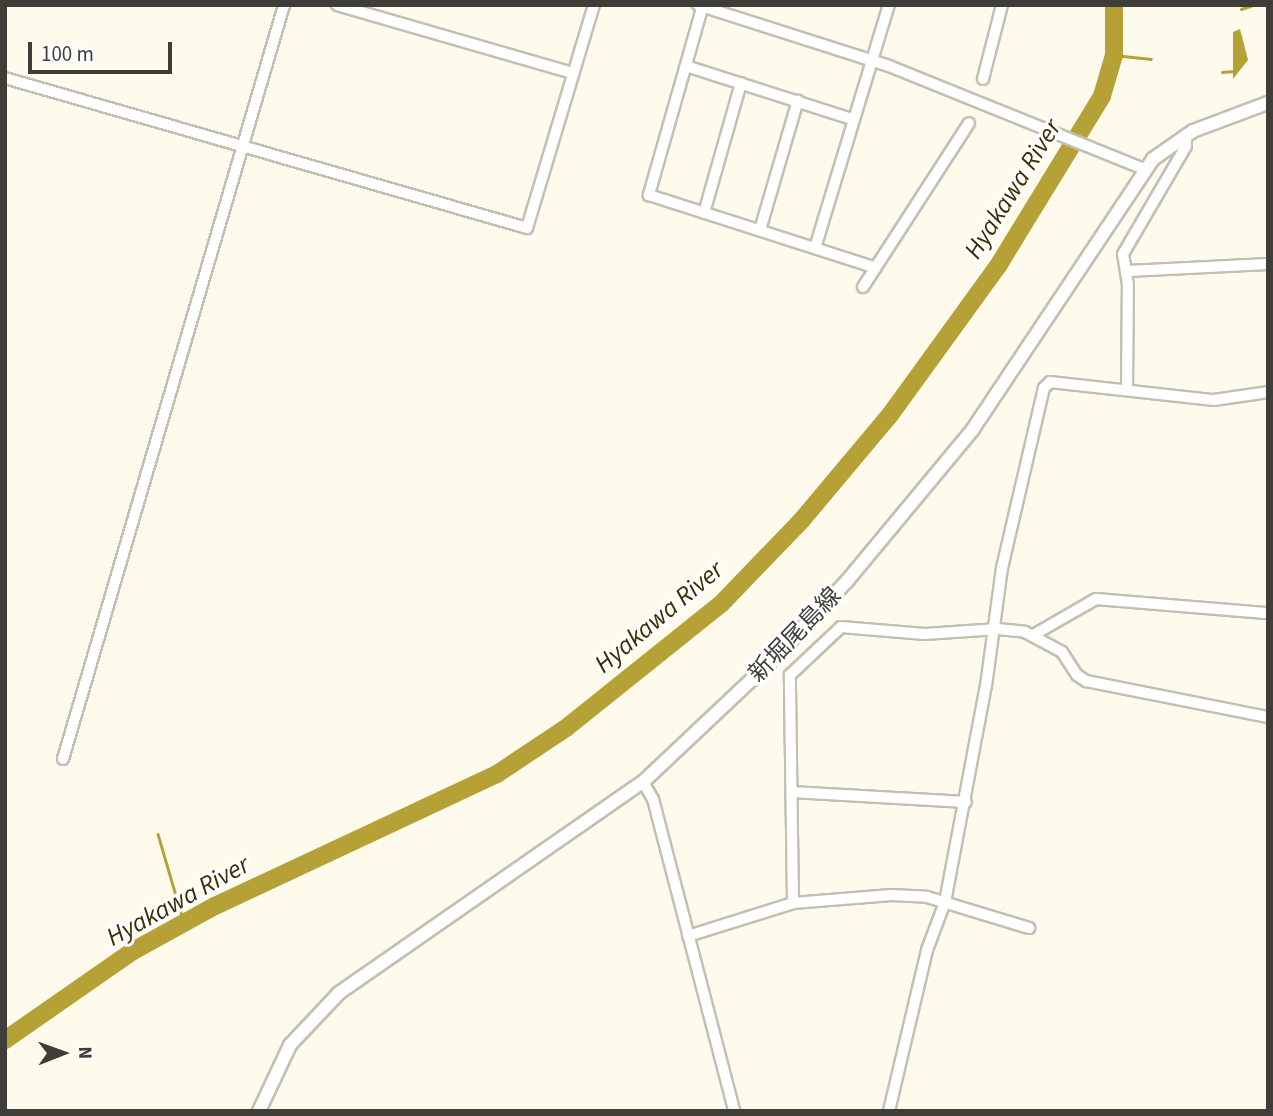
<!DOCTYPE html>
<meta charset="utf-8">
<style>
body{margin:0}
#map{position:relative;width:1273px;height:1116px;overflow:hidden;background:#fefbed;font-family:"Source Sans 3","Noto Sans JP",sans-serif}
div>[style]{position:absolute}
.water>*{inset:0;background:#b6a136}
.stream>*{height:2.5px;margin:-1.25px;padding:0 1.25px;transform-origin:1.25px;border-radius:1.25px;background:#b6a136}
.river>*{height:18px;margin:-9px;padding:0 9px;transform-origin:9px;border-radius:9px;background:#b6a136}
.roads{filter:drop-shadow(2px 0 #c3c0b3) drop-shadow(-2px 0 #c3c0b3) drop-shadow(0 2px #c3c0b3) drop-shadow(0 -2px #c3c0b3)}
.minor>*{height:10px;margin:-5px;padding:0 5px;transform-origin:5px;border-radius:5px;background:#fff}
.major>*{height:12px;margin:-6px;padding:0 6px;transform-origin:6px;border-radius:6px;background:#fff}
span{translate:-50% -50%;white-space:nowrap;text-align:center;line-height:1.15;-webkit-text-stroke:6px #fff;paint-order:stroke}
.street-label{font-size:24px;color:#3e3d37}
.water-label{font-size:26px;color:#382f01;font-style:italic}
.frame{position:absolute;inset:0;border:7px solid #3e3d37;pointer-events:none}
.north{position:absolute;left:28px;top:1018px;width:70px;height:70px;-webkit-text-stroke:5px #fff;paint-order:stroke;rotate:89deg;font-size:19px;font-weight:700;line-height:28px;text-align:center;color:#3e3d37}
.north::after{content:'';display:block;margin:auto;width:24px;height:32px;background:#3e3d37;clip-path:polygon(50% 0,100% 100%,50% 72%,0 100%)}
.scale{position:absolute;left:28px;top:42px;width:144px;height:32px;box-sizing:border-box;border:4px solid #3e3d37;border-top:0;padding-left:9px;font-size:21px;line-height:24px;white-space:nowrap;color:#3e3d37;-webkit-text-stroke:5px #fff;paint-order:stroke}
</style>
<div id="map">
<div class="water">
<div style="clip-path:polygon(1240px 29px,1248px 60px,1233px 79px,1233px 32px)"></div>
</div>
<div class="stream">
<div style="left:1241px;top:9px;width:13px;rotate:-18deg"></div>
<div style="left:1114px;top:55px;width:37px;rotate:6deg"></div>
<div style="left:1222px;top:72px;width:12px;rotate:-5deg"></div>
<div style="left:158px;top:834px;width:93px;rotate:73.7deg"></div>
</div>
<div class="river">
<div style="left:5px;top:1040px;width:156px;rotate:-34.8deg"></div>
<div style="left:133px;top:951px;width:94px;rotate:-28.8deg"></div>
<div style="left:215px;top:906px;width:311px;rotate:-25.1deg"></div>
<div style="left:497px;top:774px;width:83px;rotate:-33.7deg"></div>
<div style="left:566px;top:728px;width:198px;rotate:-38.7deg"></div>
<div style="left:721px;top:604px;width:115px;rotate:-46.1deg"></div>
<div style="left:801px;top:521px;width:138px;rotate:-50deg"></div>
<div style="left:890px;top:415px;width:184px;rotate:-54.1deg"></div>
<div style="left:998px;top:266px;width:199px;rotate:-58.5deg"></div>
<div style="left:1102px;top:96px;width:43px;rotate:-73.7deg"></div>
<div style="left:1114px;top:55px;width:50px;rotate:-90deg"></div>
</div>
<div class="roads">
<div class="minor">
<div style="left:337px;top:5px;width:246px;rotate:16.1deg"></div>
<div style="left:698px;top:5px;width:201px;rotate:17.7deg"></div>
<div style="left:889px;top:66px;width:275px;rotate:22deg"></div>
<div style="left:703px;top:5px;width:198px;rotate:105.9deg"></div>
<div style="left:649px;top:195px;width:238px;rotate:17.8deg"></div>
<div style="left:686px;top:66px;width:174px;rotate:17.7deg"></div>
<div style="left:5px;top:78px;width:543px;rotate:16.03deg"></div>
<div style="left:527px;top:228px;width:233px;rotate:-73.3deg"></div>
<div style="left:983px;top:79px;width:76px;rotate:-75.6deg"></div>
<div style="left:704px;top:213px;width:135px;rotate:-74.1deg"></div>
<div style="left:760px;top:230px;width:135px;rotate:-73.7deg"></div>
<div style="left:815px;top:248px;width:254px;rotate:-73.1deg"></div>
<div style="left:1128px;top:271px;width:140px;rotate:-2.9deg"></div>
<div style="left:863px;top:287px;width:195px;rotate:-57.1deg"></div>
<div style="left:1127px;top:390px;width:105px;rotate:-89.5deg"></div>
<div style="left:1128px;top:285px;width:31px;rotate:-99deg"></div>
<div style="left:1123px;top:254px;width:125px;rotate:-59.7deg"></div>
<div style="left:1186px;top:146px;width:11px;rotate:-90deg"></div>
<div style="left:1035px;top:634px;width:70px;rotate:-29.8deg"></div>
<div style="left:1096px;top:599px;width:173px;rotate:4.7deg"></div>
<div style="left:63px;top:759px;width:786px;rotate:-73.66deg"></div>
<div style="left:643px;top:782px;width:20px;rotate:60deg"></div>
<div style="left:653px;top:799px;width:322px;rotate:75.4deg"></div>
<div style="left:792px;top:792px;width:174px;rotate:3.3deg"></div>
<div style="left:793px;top:903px;width:228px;rotate:-90.8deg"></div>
<div style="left:790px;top:675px;width:70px;rotate:-43.3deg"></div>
<div style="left:841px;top:627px;width:84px;rotate:4.8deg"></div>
<div style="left:925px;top:634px;width:73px;rotate:-3.9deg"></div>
<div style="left:998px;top:629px;width:27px;rotate:6deg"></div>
<div style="left:1025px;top:632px;width:42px;rotate:28.4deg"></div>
<div style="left:1062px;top:652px;width:27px;rotate:57deg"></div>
<div style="left:1077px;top:675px;width:11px;rotate:34deg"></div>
<div style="left:1086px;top:681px;width:186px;rotate:11.2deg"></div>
<div style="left:688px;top:936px;width:110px;rotate:-17.4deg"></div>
<div style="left:793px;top:903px;width:99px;rotate:-4.6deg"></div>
<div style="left:892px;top:895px;width:35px;rotate:3deg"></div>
<div style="left:927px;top:897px;width:107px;rotate:16.9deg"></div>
<div style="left:889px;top:1111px;width:165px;rotate:-76.7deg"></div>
<div style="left:927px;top:950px;width:51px;rotate:-69.4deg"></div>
<div style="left:945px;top:902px;width:220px;rotate:-79.3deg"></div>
<div style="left:986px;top:686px;width:119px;rotate:-82.3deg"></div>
<div style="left:1002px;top:568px;width:185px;rotate:-76.9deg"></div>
<div style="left:1044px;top:388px;width:8px;rotate:-45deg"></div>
<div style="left:1050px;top:382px;width:165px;rotate:6.3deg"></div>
<div style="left:1214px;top:400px;width:55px;rotate:-8.4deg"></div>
</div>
<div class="major">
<div style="left:259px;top:1111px;width:73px;rotate:-64.8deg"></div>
<div style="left:290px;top:1045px;width:71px;rotate:-46.7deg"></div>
<div style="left:339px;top:993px;width:370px;rotate:-34.8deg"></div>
<div style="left:643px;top:782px;width:172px;rotate:-43.3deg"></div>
<div style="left:768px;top:664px;width:115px;rotate:-46.4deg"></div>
<div style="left:847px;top:581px;width:197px;rotate:-50.3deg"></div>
<div style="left:973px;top:429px;width:324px;rotate:-56.3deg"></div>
<div style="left:1153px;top:159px;width:49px;rotate:-35deg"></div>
<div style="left:1193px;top:131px;width:80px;rotate:-20.5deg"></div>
</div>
</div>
<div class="street-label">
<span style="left:795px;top:635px;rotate:-46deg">新堀尾島線</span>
</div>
<div class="water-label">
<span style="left:1013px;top:189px;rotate:-58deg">Hyakawa River</span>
<span style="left:659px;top:617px;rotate:-40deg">Hyakawa River</span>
<span style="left:178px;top:901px;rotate:-29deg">Hyakawa River</span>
</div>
<div class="frame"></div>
<div class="north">N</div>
<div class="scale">100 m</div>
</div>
